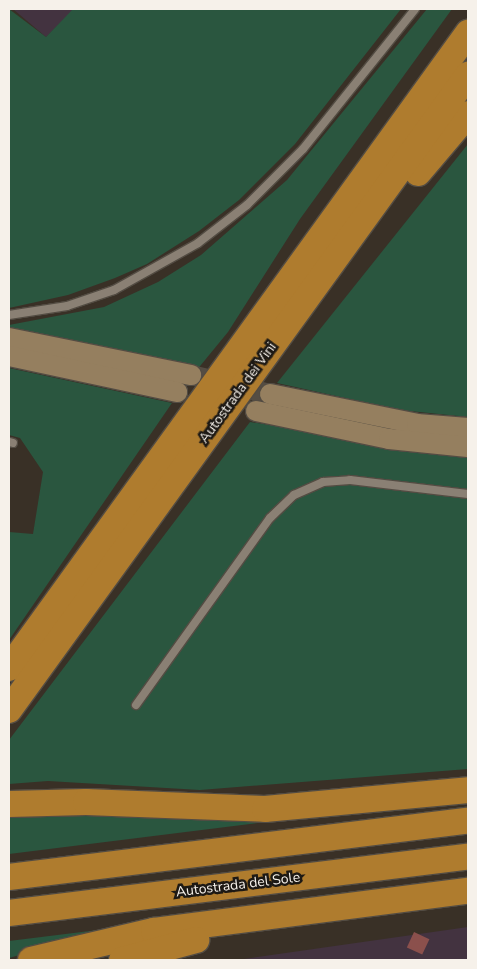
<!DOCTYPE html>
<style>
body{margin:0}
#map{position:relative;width:477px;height:969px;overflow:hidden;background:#393026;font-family:"Nunito Sans",sans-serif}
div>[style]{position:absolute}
.industrial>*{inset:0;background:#433340}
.green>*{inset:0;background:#2a563f}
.building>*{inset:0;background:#8b504c;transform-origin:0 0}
.secondary-tunnel>*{height:20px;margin-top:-10px;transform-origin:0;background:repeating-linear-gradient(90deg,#554d43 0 20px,transparent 0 30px)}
.roads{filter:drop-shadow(1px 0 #534c43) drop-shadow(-1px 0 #534c43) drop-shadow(0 1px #534c43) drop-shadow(0 -1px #534c43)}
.service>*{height:8px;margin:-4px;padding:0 4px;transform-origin:4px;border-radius:4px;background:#8a8074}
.secondary>*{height:20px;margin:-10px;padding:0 10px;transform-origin:10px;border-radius:10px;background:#957f5f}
.motorway>*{height:26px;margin:-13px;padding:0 13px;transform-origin:13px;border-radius:13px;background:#af7c2e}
span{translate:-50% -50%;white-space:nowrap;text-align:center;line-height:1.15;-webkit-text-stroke:5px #1d1914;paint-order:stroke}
.street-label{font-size:14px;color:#f6f1ea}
.frame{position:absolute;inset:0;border:10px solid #f6f1ea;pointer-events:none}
</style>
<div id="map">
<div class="industrial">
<div style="clip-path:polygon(13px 9px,74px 9px,46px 37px)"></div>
<div style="clip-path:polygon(468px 927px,468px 960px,238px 960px,244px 959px)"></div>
</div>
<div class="green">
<div style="clip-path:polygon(9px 9px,46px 37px,73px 9px,401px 9px,295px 144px,239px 200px,199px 231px,147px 264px,115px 278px,68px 295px,9px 308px)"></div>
<div style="clip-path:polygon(427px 9px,452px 9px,300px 219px,228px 332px,196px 371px,9px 333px,9px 325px,104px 307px,158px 282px,201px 255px,287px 180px)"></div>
<div style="clip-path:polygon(468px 144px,468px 417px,400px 410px,277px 383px)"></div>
<div style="clip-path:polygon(9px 368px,172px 403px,9px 640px,9px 532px,33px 534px,43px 472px,20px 438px,9px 435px)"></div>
<div style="clip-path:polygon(250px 422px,468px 455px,468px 769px,200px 790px,48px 781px,9px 784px,9px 740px)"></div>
<div style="clip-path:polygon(80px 813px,265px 822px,9px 854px,9px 814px)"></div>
<div style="clip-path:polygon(114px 928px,9px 958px,9px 941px)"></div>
</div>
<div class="building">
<div style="left:414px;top:932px;width:17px;height:17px;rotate:25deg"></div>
</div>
<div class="secondary-tunnel">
<div style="left:191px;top:375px;width:81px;rotate:13.5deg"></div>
</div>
<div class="roads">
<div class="service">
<div style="left:9px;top:315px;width:59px;rotate:-8.8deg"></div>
<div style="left:67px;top:306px;width:50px;rotate:-18.8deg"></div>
<div style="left:114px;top:290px;width:96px;rotate:-29.2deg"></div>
<div style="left:198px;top:243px;width:62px;rotate:-37.8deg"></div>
<div style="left:247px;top:205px;width:79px;rotate:-45deg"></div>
<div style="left:303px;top:149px;width:179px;rotate:-51.3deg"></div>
<div style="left:9px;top:442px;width:4px;rotate:14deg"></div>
<div style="left:136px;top:705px;width:230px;rotate:-54.4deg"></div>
<div style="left:270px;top:518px;width:33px;rotate:-44deg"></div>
<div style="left:294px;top:495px;width:32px;rotate:-24deg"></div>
<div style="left:323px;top:482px;width:27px;rotate:-4deg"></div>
<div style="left:350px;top:480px;width:119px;rotate:6.8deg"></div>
</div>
<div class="secondary">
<div style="left:9px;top:338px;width:186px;rotate:11.5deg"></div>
<div style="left:9px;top:356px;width:172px;rotate:12.1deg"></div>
<div style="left:270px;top:394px;width:150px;rotate:11.5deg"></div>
<div style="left:417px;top:424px;width:51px;rotate:4.5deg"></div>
<div style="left:256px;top:411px;width:136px;rotate:11.9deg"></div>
<div style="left:389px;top:439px;width:79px;rotate:5.8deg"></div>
</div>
<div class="motorway">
<div style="left:418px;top:173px;width:77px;rotate:-49.7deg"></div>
<div style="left:9px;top:668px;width:784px;rotate:-54.14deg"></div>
<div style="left:9px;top:710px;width:784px;rotate:-54.14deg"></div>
<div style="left:9px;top:804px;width:77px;rotate:-1.5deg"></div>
<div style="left:86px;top:802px;width:179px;rotate:2.2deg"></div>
<div style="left:265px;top:809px;width:204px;rotate:-5.3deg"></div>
<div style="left:9px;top:877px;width:462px;rotate:-7deg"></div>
<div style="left:9px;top:913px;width:462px;rotate:-7deg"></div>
<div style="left:31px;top:960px;width:126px;rotate:-13.3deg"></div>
<div style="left:154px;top:931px;width:317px;rotate:-7.3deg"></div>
<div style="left:122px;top:960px;width:77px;rotate:-15.1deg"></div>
</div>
</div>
<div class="street-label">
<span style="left:238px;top:393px;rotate:-54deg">Autostrada dei Vini</span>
<span style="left:238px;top:885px;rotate:-7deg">Autostrada del Sole</span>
</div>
<div class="frame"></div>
</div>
